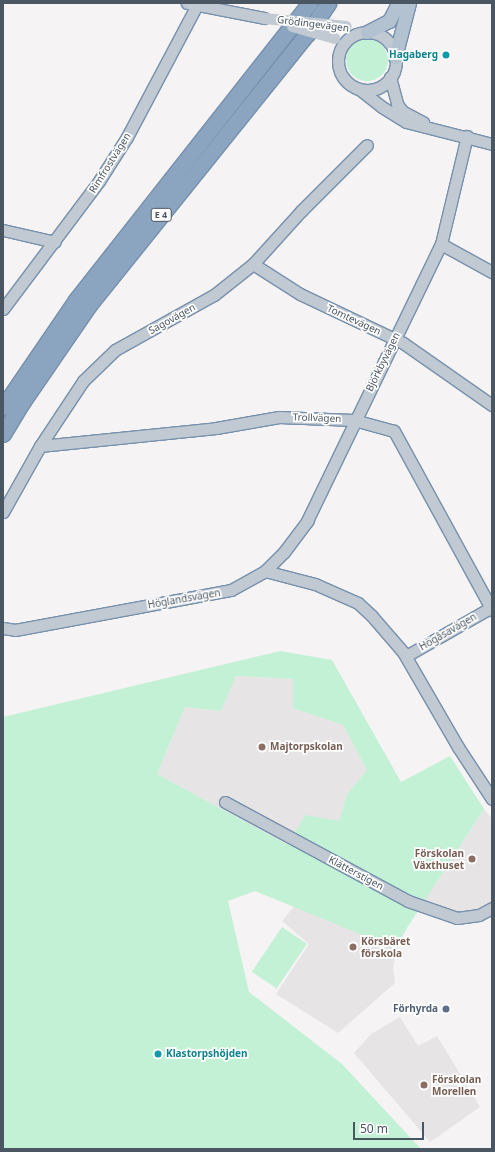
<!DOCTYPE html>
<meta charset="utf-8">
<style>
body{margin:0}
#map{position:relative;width:495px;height:1152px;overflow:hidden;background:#f5f3f3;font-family:"Noto Sans",sans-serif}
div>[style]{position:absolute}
.education>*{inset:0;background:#e6e4e5}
.green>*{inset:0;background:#c3f1d5;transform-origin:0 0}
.round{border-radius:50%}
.roads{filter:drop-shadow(1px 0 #7690ad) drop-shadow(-1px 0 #7690ad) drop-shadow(0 1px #7690ad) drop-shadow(0 -1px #7690ad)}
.minor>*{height:11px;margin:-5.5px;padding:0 5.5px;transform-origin:5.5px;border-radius:5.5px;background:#c1cad2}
.minor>.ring{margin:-5.5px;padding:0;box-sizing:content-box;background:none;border:11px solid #c1cad2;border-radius:50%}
.major>*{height:13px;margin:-6.5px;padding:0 6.5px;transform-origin:6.5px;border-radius:6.5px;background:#b3c2d1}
.highway>*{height:15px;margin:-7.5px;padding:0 7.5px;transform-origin:7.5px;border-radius:7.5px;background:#8ba5c1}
.minor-bridge>*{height:11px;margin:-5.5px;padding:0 5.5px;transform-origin:5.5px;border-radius:5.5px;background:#c1cad2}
.dots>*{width:11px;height:11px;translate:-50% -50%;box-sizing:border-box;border:2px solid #fff;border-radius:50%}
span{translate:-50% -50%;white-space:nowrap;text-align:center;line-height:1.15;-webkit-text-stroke:3.5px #fff;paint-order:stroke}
.shield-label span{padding:1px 3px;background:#fff;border:1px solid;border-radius:3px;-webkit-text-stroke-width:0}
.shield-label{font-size:9px;color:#4a5661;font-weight:700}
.street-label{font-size:10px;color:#4a5661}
.culture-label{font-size:10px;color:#0d838f;font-weight:700}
.right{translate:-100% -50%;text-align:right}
.left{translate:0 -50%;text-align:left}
.education-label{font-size:10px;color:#785e54;font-weight:700}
.service-label{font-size:10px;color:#4e5e75;font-weight:700}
.frame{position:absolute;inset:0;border:4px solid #4a5661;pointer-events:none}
.scale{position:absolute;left:353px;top:1122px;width:71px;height:18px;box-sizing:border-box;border:2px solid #4a5661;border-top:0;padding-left:5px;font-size:12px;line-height:14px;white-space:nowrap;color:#4a5661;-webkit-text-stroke:3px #fff;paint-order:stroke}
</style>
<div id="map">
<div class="education">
<div style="clip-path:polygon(236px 676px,294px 679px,293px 708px,343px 725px,367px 770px,347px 794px,339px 822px,288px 845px,157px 774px,185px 707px,221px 711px)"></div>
<div style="clip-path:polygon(484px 809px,492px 819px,492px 902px,471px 914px,457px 914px,425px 900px)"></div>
<div style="clip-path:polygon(326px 867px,413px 912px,397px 950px,393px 967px,395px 983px,338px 1033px,276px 994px,309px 944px,282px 921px)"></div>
<div style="clip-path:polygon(400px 1017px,418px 1046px,437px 1036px,480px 1107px,430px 1142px,354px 1053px,371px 1034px)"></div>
</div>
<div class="green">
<div class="round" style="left:346px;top:39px;width:42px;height:42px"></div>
<div style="clip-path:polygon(evenodd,280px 651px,332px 660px,401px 782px,450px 756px,484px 809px,394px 948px,255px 891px,228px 901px,249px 992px,342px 1064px,421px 1149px,3px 1149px,3px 717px,280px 651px,236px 676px,293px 679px,293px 708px,343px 725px,367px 770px,347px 794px,339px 821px,305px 815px,288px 845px,157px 774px,185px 707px,221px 711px,236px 676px)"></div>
<div style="left:282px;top:927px;width:30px;height:54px;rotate:34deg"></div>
</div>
<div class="roads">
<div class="minor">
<div style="left:187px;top:3px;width:78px;rotate:11deg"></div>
<div class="ring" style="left:338px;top:32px;width:47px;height:47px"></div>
<div style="left:390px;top:77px;width:28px;rotate:75deg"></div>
<div style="left:397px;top:104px;width:9px;rotate:54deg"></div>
<div style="left:402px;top:111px;width:24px;rotate:28deg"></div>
<div style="left:359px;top:89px;width:29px;rotate:38deg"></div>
<div style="left:382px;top:107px;width:28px;rotate:32deg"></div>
<div style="left:406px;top:122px;width:89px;rotate:14.3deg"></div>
<div style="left:3px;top:230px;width:53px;rotate:13deg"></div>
<div style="left:441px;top:244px;width:58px;rotate:28.8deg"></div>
<div style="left:253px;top:264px;width:56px;rotate:32.6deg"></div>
<div style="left:300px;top:294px;width:114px;rotate:25.4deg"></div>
<div style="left:403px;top:343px;width:108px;rotate:34.9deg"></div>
<div style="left:3px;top:309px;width:160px;rotate:-53.1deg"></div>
<div style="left:99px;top:181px;width:52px;rotate:-57.5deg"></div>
<div style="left:127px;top:137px;width:149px;rotate:-62.1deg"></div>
<div style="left:40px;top:446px;width:177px;rotate:-5.8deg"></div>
<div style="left:216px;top:428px;width:64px;rotate:-9.9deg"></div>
<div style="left:279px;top:417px;width:75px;rotate:2.3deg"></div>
<div style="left:354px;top:420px;width:41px;rotate:15.4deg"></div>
<div style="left:394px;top:431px;width:204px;rotate:61.3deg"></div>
<div style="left:3px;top:512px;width:76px;rotate:-60.7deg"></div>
<div style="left:40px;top:446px;width:78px;rotate:-56.5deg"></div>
<div style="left:83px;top:381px;width:45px;rotate:-44.1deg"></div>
<div style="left:115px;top:350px;width:113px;rotate:-29.1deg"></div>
<div style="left:214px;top:295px;width:50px;rotate:-38.5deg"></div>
<div style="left:253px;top:264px;width:72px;rotate:-47.8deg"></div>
<div style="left:301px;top:211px;width:93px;rotate:-45deg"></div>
<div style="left:265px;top:571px;width:52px;rotate:14.6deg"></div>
<div style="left:315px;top:584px;width:47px;rotate:23.8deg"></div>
<div style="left:358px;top:603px;width:18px;rotate:43deg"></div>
<div style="left:371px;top:615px;width:49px;rotate:49.1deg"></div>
<div style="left:403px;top:652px;width:110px;rotate:59.9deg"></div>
<div style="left:458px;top:747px;width:62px;rotate:56.8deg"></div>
<div style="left:3px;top:628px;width:12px;rotate:9deg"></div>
<div style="left:15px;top:630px;width:220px;rotate:-10.5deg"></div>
<div style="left:231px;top:590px;width:39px;rotate:-29deg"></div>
<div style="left:265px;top:571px;width:27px;rotate:-45deg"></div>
<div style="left:284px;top:552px;width:39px;rotate:-53deg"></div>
<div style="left:307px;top:521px;width:308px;rotate:-64.2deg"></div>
<div style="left:441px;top:244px;width:111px;rotate:-76.5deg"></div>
<div style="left:406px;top:656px;width:99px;rotate:-29.7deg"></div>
<div style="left:225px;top:802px;width:208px;rotate:28.4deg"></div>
<div style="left:408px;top:901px;width:52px;rotate:19.1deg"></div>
<div style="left:457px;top:918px;width:22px;rotate:-8deg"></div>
<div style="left:479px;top:915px;width:15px;rotate:-28deg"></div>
</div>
<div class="major">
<div style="left:367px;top:32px;width:25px;rotate:-27deg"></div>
<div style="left:389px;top:21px;width:20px;rotate:-63deg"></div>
<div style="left:395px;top:57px;width:56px;rotate:-75.5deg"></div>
</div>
<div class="highway">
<div style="left:3px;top:407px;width:130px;rotate:-55.7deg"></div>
<div style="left:76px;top:300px;width:378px;rotate:-51.8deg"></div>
<div style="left:3px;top:434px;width:39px;rotate:-59deg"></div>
<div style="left:23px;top:401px;width:116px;rotate:-55.5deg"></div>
<div style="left:89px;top:305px;width:349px;rotate:-51.2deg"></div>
<div style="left:308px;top:33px;width:36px;rotate:-56deg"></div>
</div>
</div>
<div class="minor-bridge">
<div style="left:264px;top:18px;width:82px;rotate:5.6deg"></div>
<div style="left:292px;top:26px;width:44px;rotate:15.9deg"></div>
</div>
<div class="dots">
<div style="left:446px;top:55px;background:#0f9aa8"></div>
<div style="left:262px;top:747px;background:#8d6e63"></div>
<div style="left:472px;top:859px;background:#8d6e63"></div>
<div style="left:353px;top:947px;background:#8d6e63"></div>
<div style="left:446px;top:1009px;background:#5c6f8a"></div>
<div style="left:158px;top:1054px;background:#0f9aa8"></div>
<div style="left:424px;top:1085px;background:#8d6e63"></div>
</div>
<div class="shield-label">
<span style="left:161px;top:215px">E 4</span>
</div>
<div class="street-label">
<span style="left:313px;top:24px;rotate:7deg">Grödingevägen</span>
<span style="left:110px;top:163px;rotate:-58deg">Rimfrostvägen</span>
<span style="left:172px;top:319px;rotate:-29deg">Sagovägen</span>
<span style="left:354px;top:320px;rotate:25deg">Tomtevägen</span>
<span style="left:383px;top:362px;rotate:-64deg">Björkbyvägen</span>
<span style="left:317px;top:418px;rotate:2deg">Trollvägen</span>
<span style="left:184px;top:599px;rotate:-10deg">Höglandsvägen</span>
<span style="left:448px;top:632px;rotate:-30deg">Högåsavägen</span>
<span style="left:356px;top:873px;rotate:28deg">Klätterstigen</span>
</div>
<div class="culture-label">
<span class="right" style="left:438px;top:55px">Hagaberg</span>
<span class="left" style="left:166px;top:1054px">Klastorpshöjden</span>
</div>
<div class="education-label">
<span class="left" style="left:270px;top:747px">Majtorpskolan</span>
<span class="right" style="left:464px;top:859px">Förskolan<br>Växthuset</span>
<span class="left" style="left:361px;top:947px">Körsbäret<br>förskola</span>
<span class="left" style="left:432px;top:1085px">Förskolan<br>Morellen</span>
</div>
<div class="service-label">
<span class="right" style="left:438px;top:1009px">Förhyrda</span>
</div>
<div class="frame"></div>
<div class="scale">50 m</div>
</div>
